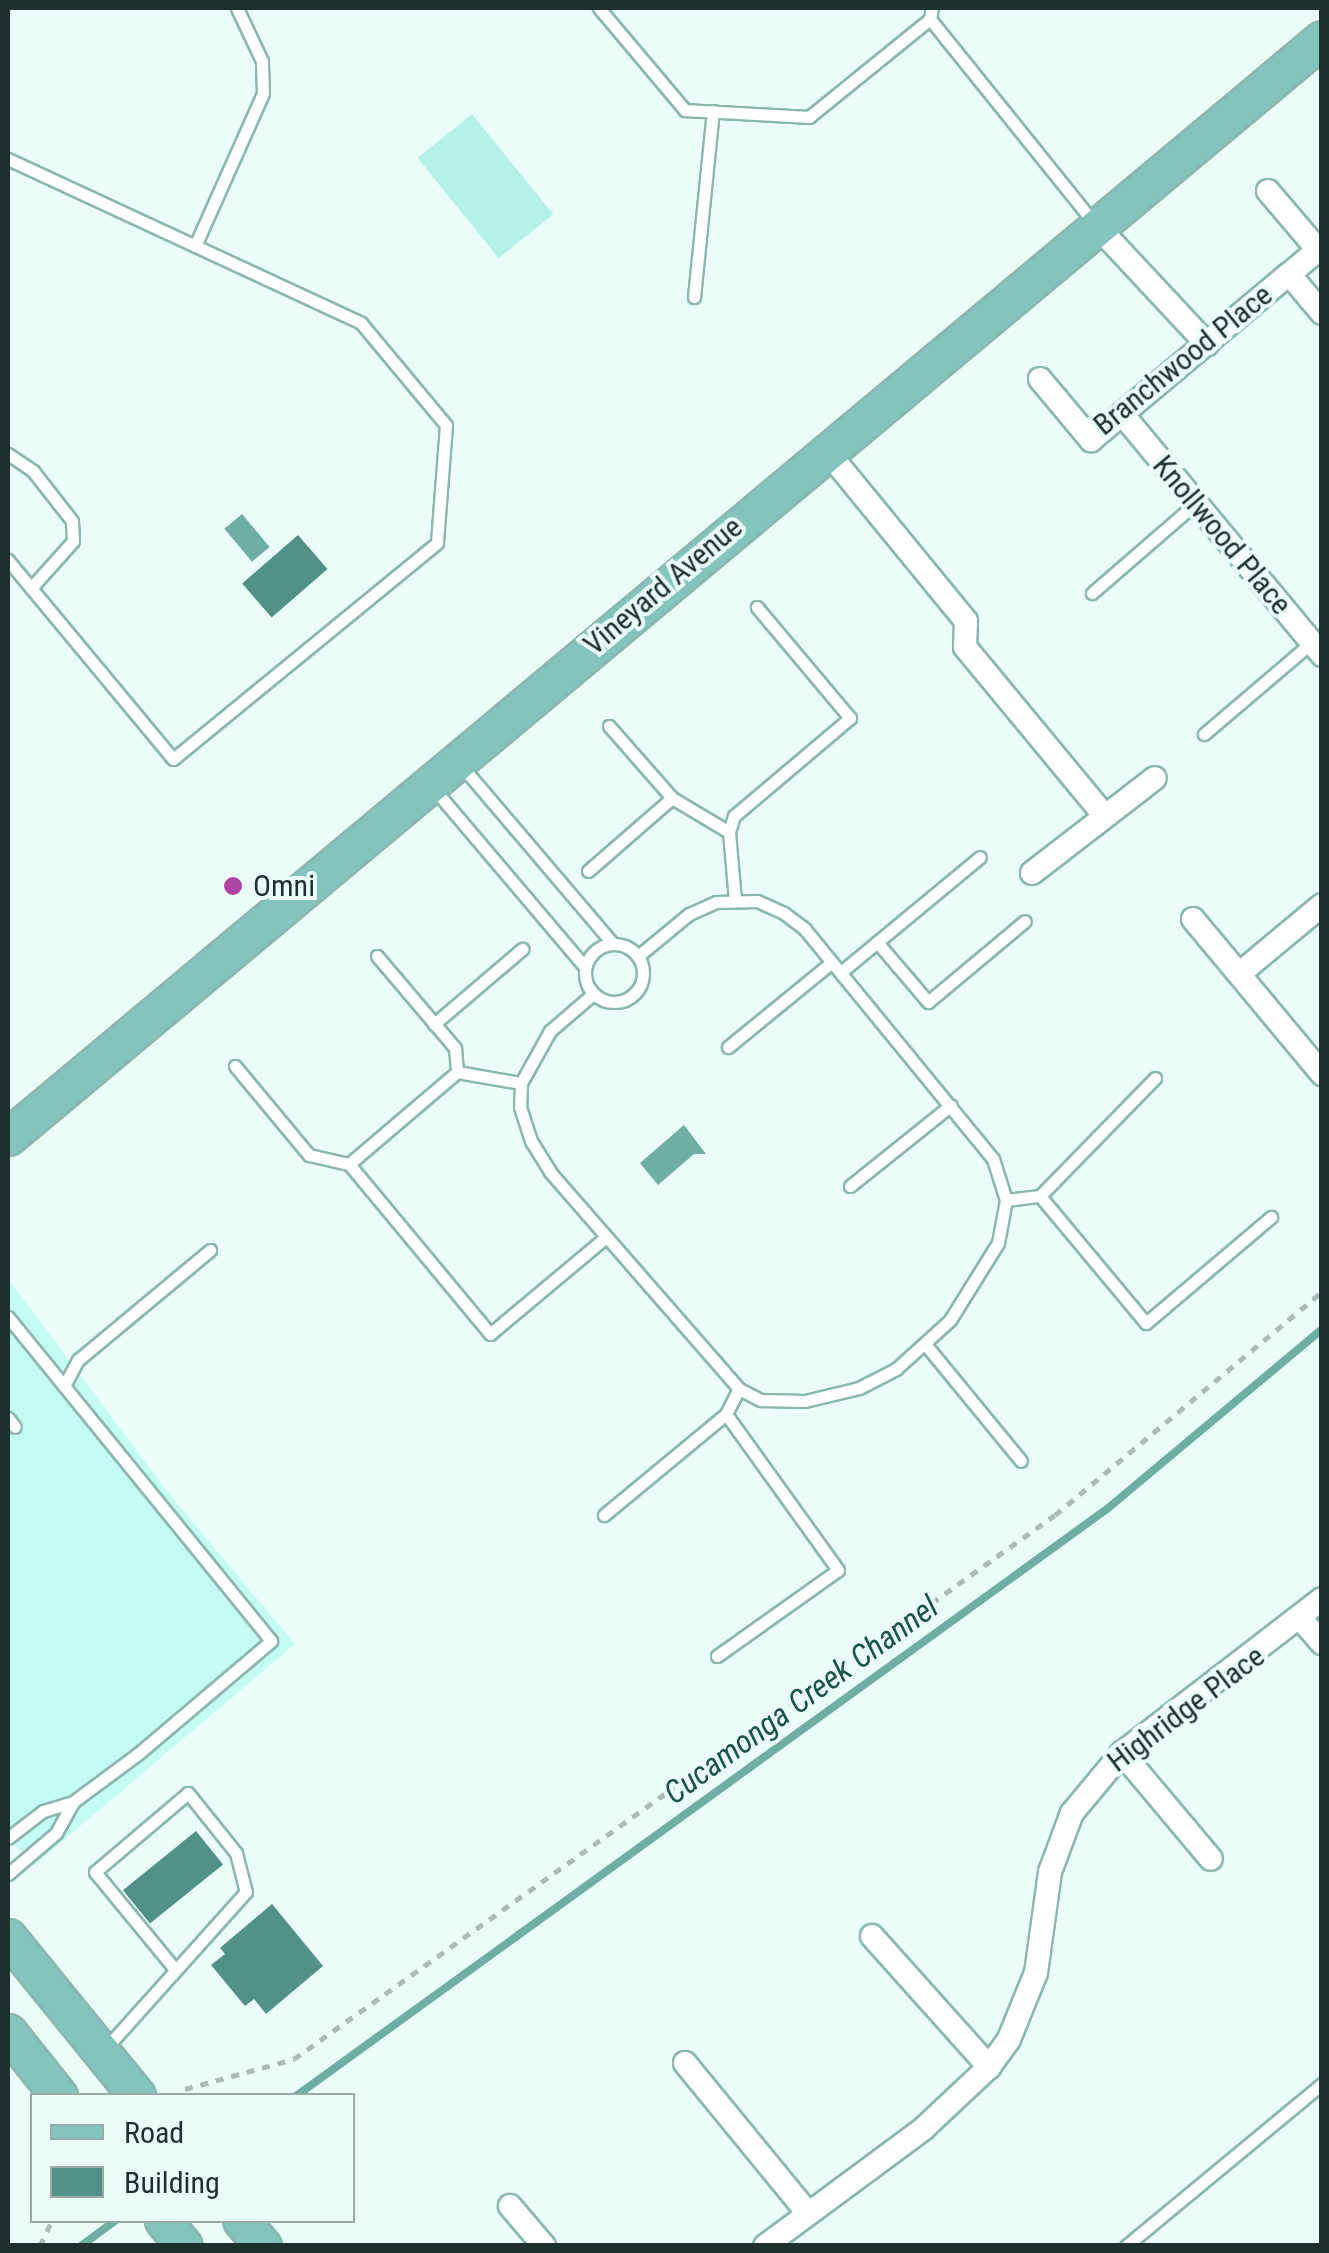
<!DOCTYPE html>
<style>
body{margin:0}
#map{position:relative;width:1329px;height:2253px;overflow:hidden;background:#ebfdf9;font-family:"Roboto Condensed",sans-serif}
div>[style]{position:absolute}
.built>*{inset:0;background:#c4fcf1}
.green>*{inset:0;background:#b5f1e6;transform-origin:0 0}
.water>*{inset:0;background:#6eaea3;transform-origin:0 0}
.stream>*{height:8px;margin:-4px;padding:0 4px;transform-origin:4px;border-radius:4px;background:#6eaea3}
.building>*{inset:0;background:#519186;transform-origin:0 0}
.path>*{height:5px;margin-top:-2.5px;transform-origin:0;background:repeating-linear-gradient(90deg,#aabcb8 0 8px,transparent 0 16px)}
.roads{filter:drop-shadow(2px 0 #8bb7af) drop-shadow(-2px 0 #8bb7af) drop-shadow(0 2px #8bb7af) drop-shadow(0 -2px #8bb7af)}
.service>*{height:11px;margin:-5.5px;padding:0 5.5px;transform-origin:5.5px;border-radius:5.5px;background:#fff}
.service>.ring{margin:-5.5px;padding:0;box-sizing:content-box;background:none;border:11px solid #fff;border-radius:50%}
.minor>*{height:22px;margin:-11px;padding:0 11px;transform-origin:11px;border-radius:11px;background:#fff}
.primary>*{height:35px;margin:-17.5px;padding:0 17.5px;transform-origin:17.5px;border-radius:17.5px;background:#83c5bc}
.dots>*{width:28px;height:28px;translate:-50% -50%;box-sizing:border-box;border:5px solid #ebfdf9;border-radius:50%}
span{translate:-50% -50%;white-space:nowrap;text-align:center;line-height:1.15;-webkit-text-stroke:8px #ebfdf9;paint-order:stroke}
.street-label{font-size:30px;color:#1e302d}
.poi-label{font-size:30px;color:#1e302d}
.left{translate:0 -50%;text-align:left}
.water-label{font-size:32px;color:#1b524a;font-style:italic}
.frame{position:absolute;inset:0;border:10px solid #1e302d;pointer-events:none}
.legend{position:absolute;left:30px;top:2093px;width:325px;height:130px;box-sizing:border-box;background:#ebfdf9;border:2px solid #99aba7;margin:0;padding:12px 18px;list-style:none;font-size:30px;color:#1e302d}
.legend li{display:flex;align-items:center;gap:20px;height:50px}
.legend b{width:50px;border:2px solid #99aba7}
</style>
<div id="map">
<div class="built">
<div style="clip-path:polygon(8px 1279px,166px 1490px,295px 1644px,33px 1866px,8px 1836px)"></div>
</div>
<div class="green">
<div style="left:472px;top:114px;width:129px;height:70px;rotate:51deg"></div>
</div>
<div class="water">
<div style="left:242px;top:514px;width:43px;height:23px;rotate:50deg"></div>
<div style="clip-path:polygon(684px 1125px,706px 1154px,694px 1154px,658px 1185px,640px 1163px)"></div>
</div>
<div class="stream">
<div style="left:296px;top:2096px;width:1001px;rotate:-35.9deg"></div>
<div style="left:1107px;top:1509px;width:280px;rotate:-39.9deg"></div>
<div style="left:81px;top:2246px;width:44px;rotate:-36.6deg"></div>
</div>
<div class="building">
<div style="left:298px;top:535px;width:45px;height:74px;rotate:49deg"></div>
<div style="left:196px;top:1831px;width:43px;height:94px;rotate:51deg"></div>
<div style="clip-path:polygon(272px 1904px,323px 1966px,266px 2014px,254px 1999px,245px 2006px,211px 1965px,225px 1954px,220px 1948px)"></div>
</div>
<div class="path">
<div style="left:185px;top:2089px;width:113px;rotate:-15.4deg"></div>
<div style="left:294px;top:2059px;width:935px;rotate:-35.56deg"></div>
<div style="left:1055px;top:1515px;width:348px;rotate:-39.9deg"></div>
<div style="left:40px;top:2246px;width:29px;rotate:-65deg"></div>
</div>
<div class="roads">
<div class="service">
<div style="left:599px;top:8px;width:133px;rotate:49.9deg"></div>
<div style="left:685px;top:110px;width:124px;rotate:3.2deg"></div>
<div style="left:809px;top:117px;width:156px;rotate:-39deg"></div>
<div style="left:930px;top:19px;width:11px;rotate:-80deg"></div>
<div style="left:930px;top:19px;width:260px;rotate:51.2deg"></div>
<div style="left:8px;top:159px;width:389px;rotate:24.9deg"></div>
<div style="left:361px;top:323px;width:133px;rotate:50.2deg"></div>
<div style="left:446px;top:425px;width:118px;rotate:94.4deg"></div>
<div style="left:437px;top:543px;width:341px;rotate:140.7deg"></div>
<div style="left:173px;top:759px;width:259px;rotate:-129.7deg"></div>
<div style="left:195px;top:246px;width:167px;rotate:-66deg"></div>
<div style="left:263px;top:93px;width:32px;rotate:-92deg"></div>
<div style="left:262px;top:61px;width:59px;rotate:-115.3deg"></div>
<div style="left:694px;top:297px;width:187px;rotate:-84.2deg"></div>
<div style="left:8px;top:454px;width:30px;rotate:34deg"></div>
<div style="left:33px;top:471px;width:63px;rotate:52deg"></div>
<div style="left:72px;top:521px;width:20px;rotate:87deg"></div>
<div style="left:73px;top:541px;width:63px;rotate:131.8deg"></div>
<div style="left:1092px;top:593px;width:138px;rotate:-40.9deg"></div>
<div style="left:609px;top:726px;width:96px;rotate:48.8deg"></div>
<div style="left:672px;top:798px;width:66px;rotate:30.8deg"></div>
<div style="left:729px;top:832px;width:69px;rotate:85deg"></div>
<div style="left:1204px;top:734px;width:140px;rotate:-40.4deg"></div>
<div style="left:460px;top:764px;width:236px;rotate:49.6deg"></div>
<div style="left:434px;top:789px;width:233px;rotate:49.7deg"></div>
<div style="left:729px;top:832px;width:17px;rotate:-73deg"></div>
<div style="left:734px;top:816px;width:152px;rotate:-40.2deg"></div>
<div style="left:850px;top:718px;width:145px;rotate:-130deg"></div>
<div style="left:588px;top:871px;width:111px;rotate:-41deg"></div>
<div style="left:877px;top:942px;width:79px;rotate:49.6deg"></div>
<div style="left:928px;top:1002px;width:126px;rotate:-39.9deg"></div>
<div class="ring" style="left:585px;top:944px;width:47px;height:47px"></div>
<div style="left:377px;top:956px;width:121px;rotate:49.7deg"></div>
<div style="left:455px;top:1048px;width:24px;rotate:85deg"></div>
<div style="left:841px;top:972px;width:180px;rotate:-39.6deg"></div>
<div style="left:593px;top:994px;width:57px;rotate:139.3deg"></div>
<div style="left:550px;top:1031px;width:60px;rotate:119.1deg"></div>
<div style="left:521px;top:1083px;width:24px;rotate:92deg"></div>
<div style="left:520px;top:1107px;width:36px;rotate:72deg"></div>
<div style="left:531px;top:1141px;width:36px;rotate:58deg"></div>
<div style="left:550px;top:1172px;width:288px;rotate:48.9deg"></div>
<div style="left:739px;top:1389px;width:25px;rotate:27deg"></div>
<div style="left:761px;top:1400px;width:44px;rotate:1.3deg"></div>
<div style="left:805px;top:1401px;width:56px;rotate:-13.5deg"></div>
<div style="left:859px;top:1388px;width:42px;rotate:-27.2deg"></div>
<div style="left:896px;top:1369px;width:73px;rotate:-42.2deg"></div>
<div style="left:950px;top:1320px;width:91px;rotate:-58.1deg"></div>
<div style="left:998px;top:1243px;width:44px;rotate:-79.5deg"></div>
<div style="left:1006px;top:1200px;width:43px;rotate:-107.6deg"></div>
<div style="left:993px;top:1159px;width:297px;rotate:-129.3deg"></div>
<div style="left:805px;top:929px;width:26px;rotate:-143deg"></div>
<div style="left:784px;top:913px;width:30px;rotate:-156deg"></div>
<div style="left:757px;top:901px;width:41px;rotate:178.6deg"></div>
<div style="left:716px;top:902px;width:30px;rotate:156deg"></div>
<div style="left:689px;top:914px;width:66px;rotate:140.5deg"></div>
<div style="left:434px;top:1024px;width:116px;rotate:-40.4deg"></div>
<div style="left:728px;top:1047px;width:134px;rotate:-39.3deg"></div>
<div style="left:235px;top:1066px;width:116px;rotate:50.3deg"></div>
<div style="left:309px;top:1155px;width:41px;rotate:12.7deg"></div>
<div style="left:349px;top:1164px;width:142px;rotate:-40.4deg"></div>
<div style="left:457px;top:1072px;width:65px;rotate:9.8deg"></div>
<div style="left:1155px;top:1078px;width:165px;rotate:134.3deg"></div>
<div style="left:1040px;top:1196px;width:165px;rotate:50.2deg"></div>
<div style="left:1146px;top:1323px;width:164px;rotate:-40.3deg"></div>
<div style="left:349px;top:1164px;width:221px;rotate:50.3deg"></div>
<div style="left:490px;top:1334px;width:150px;rotate:-39.9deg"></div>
<div style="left:850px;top:1186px;width:129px;rotate:-38.7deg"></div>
<div style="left:1006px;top:1200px;width:34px;rotate:-7deg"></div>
<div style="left:8px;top:1317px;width:417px;rotate:50.9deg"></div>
<div style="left:271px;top:1641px;width:173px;rotate:139.7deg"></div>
<div style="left:139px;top:1753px;width:82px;rotate:143.4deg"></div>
<div style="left:73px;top:1802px;width:31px;rotate:163deg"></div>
<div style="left:43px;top:1811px;width:44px;rotate:142.4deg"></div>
<div style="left:925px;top:1344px;width:151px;rotate:50.6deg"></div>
<div style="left:64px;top:1386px;width:30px;rotate:-62deg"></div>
<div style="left:78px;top:1360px;width:172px;rotate:-39.8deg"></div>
<div style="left:8px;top:1418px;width:11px;rotate:52deg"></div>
<div style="left:604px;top:1515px;width:158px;rotate:-39.6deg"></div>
<div style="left:717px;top:1656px;width:148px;rotate:-35.4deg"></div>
<div style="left:838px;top:1570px;width:192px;rotate:-125.7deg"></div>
<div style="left:726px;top:1414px;width:28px;rotate:-63deg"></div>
<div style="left:8px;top:1874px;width:63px;rotate:-40.5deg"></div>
<div style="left:56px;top:1833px;width:35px;rotate:-61deg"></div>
<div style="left:105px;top:2049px;width:211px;rotate:-48.1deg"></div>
<div style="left:246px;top:1892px;width:40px;rotate:-104.4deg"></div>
<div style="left:236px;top:1853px;width:77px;rotate:-128.7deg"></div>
<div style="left:188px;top:1793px;width:122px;rotate:139.7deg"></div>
<div style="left:95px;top:1872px;width:123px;rotate:50.6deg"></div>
<div style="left:1126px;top:2246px;width:254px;rotate:-39.6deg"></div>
</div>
<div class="minor">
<div style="left:1268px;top:191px;width:77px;rotate:49.7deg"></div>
<div style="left:1318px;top:250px;width:38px;rotate:140deg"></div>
<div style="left:1289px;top:274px;width:51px;rotate:49.8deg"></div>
<div style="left:1096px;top:225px;width:163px;rotate:47deg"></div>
<div style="left:1040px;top:379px;width:80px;rotate:50.1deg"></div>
<div style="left:1091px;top:440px;width:258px;rotate:-40deg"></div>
<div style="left:1123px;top:415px;width:312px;rotate:50.3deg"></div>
<div style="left:826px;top:450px;width:221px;rotate:50.7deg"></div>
<div style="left:966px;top:621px;width:26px;rotate:92deg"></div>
<div style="left:965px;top:647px;width:217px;rotate:50.4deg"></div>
<div style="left:1032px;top:873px;width:155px;rotate:-37.7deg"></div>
<div style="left:1193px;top:919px;width:202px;rotate:50.2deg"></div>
<div style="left:1239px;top:974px;width:108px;rotate:-39.7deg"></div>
<div style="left:1301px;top:1619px;width:32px;rotate:49deg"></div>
<div style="left:1122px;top:1753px;width:138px;rotate:50deg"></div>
<div style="left:872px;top:1936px;width:176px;rotate:48.2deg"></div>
<div style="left:685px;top:2063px;width:191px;rotate:50.7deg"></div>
<div style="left:510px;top:2206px;width:52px;rotate:49.6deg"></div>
<div style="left:765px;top:2246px;width:197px;rotate:-36.5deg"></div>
<div style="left:923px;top:2129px;width:91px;rotate:-43.2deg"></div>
<div style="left:989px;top:2067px;width:34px;rotate:-54deg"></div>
<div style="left:1009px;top:2039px;width:71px;rotate:-67.8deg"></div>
<div style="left:1036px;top:1973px;width:102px;rotate:-82.1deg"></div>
<div style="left:1050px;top:1872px;width:63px;rotate:-69.6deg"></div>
<div style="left:1072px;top:1813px;width:78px;rotate:-50.2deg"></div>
<div style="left:1122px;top:1753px;width:252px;rotate:-37.6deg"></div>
</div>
<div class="primary">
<div style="left:8px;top:1137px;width:1712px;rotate:-39.88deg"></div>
<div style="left:8px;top:1937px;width:205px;rotate:50.9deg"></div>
<div style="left:8px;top:2032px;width:82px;rotate:51.4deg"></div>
<div style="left:163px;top:2220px;width:33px;rotate:51deg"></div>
<div style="left:241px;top:2220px;width:34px;rotate:50deg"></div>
</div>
</div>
<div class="dots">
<div style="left:233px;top:886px;background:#b044a4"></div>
</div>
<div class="street-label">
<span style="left:1183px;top:360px;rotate:-39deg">Branchwood Place</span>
<span style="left:1222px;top:535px;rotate:50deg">Knollwood Place</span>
<span style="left:663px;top:586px;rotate:-40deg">Vineyard Avenue</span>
<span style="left:1186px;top:1709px;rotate:-37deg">Highridge Place</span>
</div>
<div class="poi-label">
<span class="left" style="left:253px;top:886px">Omni</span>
</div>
<div class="water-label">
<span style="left:801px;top:1700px;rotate:-36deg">Cucamonga Creek Channel</span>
</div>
<div class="frame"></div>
<ul class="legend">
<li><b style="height:12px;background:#83c5bc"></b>Road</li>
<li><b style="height:28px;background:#519186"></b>Building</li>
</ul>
</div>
